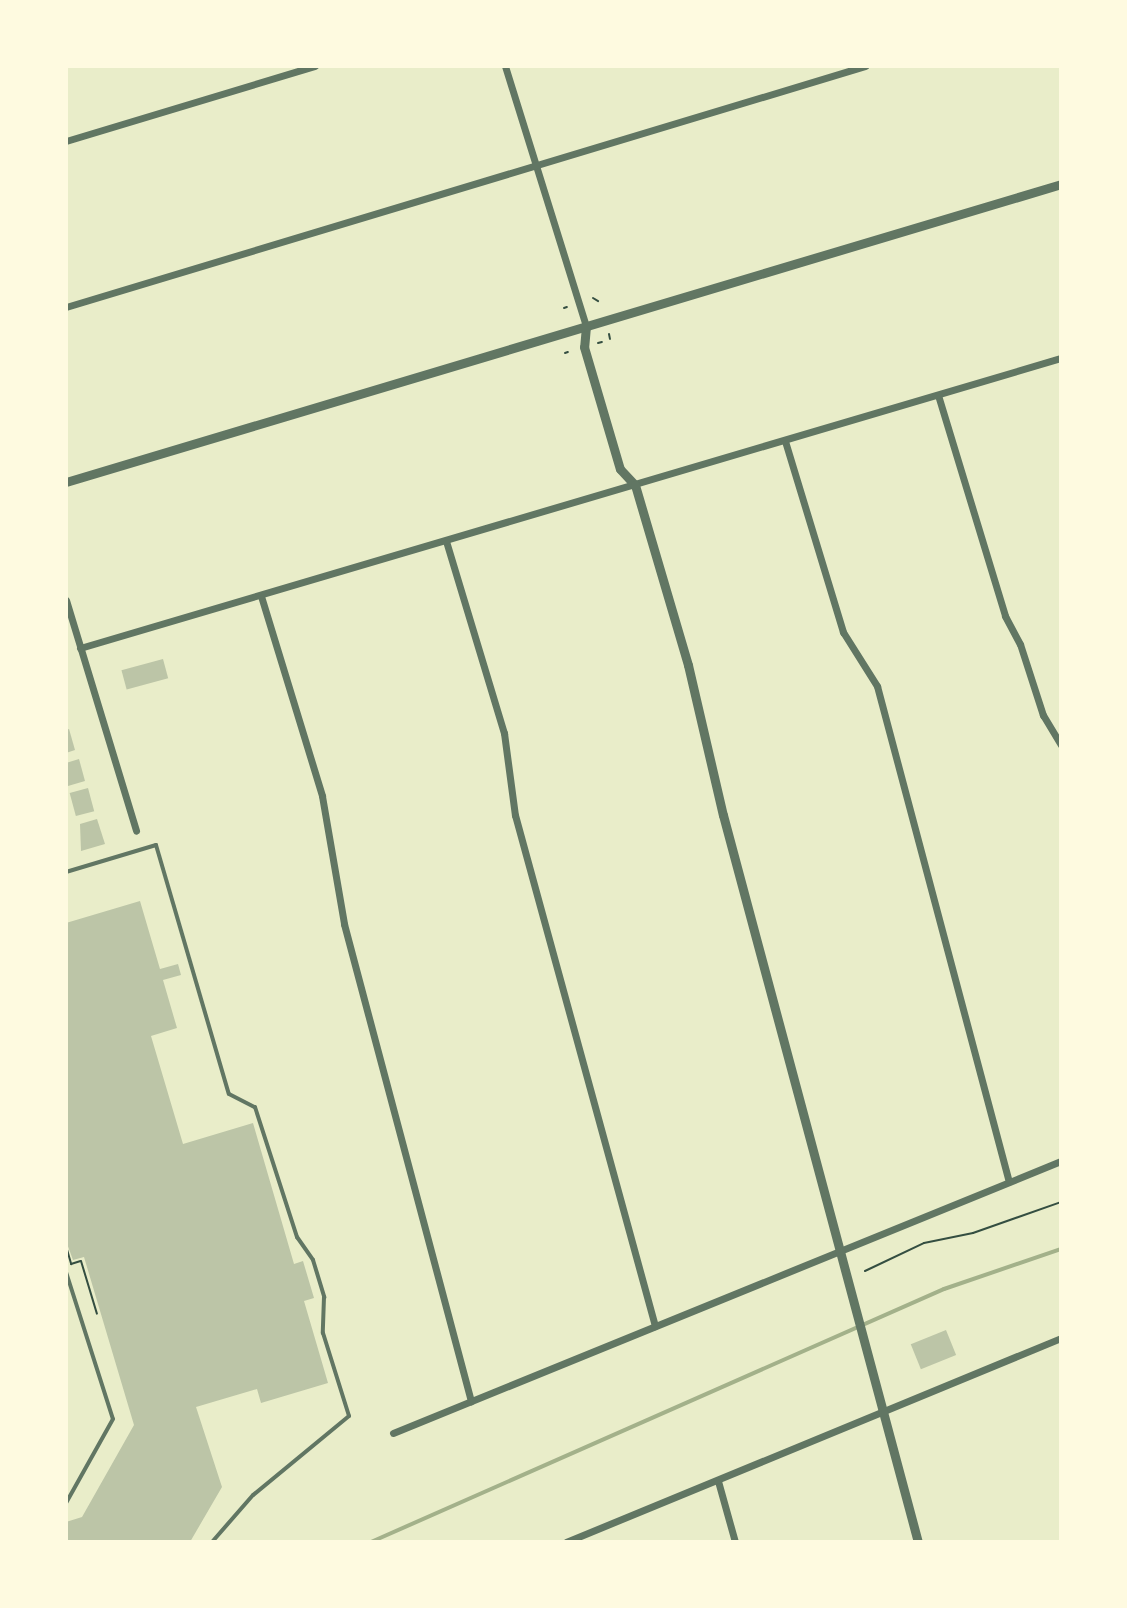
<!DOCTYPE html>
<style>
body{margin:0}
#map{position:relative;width:1127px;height:1608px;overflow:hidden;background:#e9edc9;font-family:"Source Sans 3",sans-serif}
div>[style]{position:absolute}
.stream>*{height:4px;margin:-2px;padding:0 2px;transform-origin:2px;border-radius:2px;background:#a3b18a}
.building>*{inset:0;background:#bcc5a7;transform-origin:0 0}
.path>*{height:2px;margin:-1px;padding:0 1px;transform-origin:1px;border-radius:1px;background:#344e41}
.service>*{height:4px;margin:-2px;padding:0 2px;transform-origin:2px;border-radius:2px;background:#617663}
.minor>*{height:7px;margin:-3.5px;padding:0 3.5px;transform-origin:3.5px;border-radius:3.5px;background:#617663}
.tertiary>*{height:9px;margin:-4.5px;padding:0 4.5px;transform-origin:4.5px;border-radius:4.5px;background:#617663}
span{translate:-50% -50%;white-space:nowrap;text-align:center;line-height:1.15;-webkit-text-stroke:8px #fefae0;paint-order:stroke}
.frame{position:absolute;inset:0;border:68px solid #fefae0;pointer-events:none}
</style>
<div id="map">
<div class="stream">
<div style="left:371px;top:1542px;width:626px;rotate:-23.82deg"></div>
<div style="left:944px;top:1289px;width:124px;rotate:-18.9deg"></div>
</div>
<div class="building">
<div style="left:163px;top:659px;width:20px;height:43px;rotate:75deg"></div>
<div style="clip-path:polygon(69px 729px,75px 750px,66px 753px,66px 730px)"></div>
<div style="clip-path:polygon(79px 759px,85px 781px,68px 786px,66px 763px)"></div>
<div style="left:88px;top:788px;width:24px;height:19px;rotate:75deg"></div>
<div style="clip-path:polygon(97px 819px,105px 844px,81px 851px,80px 824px)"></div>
<div style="clip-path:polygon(140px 901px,160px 969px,178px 964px,181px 975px,163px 980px,177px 1028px,151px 1036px,183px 1144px,253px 1123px,294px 1264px,303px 1261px,314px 1298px,304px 1301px,328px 1383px,261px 1403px,257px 1389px,196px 1407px,222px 1487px,190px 1542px,66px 1542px,66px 1522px,82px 1517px,134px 1425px,84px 1257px,73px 1260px,66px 1241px,66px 923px)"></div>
<div style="left:946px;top:1330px;width:27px;height:38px;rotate:68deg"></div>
</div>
<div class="path">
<div style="left:593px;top:298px;width:6px;rotate:31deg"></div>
<div style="left:564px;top:308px;width:3px;rotate:-18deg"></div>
<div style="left:609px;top:334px;width:5px;rotate:79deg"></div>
<div style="left:598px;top:343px;width:4px;rotate:-14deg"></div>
<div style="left:565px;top:353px;width:3px;rotate:-18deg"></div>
<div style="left:66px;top:1246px;width:19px;rotate:74deg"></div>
<div style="left:71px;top:1264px;width:10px;rotate:-17deg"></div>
<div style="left:81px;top:1261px;width:55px;rotate:73.2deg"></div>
<div style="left:865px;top:1271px;width:65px;rotate:-25.4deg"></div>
<div style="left:924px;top:1243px;width:50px;rotate:-11.5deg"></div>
<div style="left:973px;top:1233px;width:93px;rotate:-19.4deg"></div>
</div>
<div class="service">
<div style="left:66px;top:872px;width:94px;rotate:-16.7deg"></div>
<div style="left:156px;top:845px;width:259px;rotate:73.7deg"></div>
<div style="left:229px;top:1094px;width:29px;rotate:27deg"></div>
<div style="left:255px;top:1107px;width:137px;rotate:72.1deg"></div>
<div style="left:297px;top:1237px;width:28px;rotate:55deg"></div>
<div style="left:313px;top:1260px;width:39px;rotate:73deg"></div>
<div style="left:324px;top:1297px;width:36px;rotate:92deg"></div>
<div style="left:323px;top:1333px;width:87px;rotate:72.6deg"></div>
<div style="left:349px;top:1416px;width:124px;rotate:140.5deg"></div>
<div style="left:253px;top:1495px;width:62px;rotate:131.1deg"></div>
<div style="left:66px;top:1272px;width:154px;rotate:72.3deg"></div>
<div style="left:113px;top:1419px;width:96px;rotate:119.2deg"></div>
</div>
<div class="minor">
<div style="left:505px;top:66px;width:272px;rotate:72.7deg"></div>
<div style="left:66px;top:141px;width:260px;rotate:-16.8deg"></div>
<div style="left:66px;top:307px;width:835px;rotate:-16.78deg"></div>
<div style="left:938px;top:395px;width:231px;rotate:73.1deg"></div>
<div style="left:1005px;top:616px;width:32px;rotate:62deg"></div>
<div style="left:1020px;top:644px;width:75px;rotate:72.1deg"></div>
<div style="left:1043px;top:715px;width:35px;rotate:59deg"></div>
<div style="left:785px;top:441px;width:200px;rotate:73.1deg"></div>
<div style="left:843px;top:632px;width:64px;rotate:57.8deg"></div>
<div style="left:877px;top:686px;width:513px;rotate:75.1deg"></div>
<div style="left:446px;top:541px;width:201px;rotate:73.2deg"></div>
<div style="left:504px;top:733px;width:83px;rotate:82.4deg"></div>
<div style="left:515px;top:815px;width:530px;rotate:74.68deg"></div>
<div style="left:261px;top:596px;width:209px;rotate:73deg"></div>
<div style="left:322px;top:796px;width:130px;rotate:80.2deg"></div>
<div style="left:344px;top:924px;width:494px;rotate:75.1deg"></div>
<div style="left:66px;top:600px;width:241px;rotate:73.1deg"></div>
<div style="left:80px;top:648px;width:1023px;rotate:-16.47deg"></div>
<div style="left:393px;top:1433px;width:721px;rotate:-22.16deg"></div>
<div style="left:718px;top:1481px;width:63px;rotate:74.4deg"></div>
<div style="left:566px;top:1542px;width:535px;rotate:-22.4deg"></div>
</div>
<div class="tertiary">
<div style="left:586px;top:326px;width:21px;rotate:95deg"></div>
<div style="left:584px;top:347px;width:127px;rotate:73.6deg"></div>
<div style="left:620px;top:469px;width:22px;rotate:47deg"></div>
<div style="left:635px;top:485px;width:188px;rotate:73.6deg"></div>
<div style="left:688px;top:665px;width:154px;rotate:76.9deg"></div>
<div style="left:723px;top:815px;width:753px;rotate:74.99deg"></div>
<div style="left:66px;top:482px;width:1039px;rotate:-16.67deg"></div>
</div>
<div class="frame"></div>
</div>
